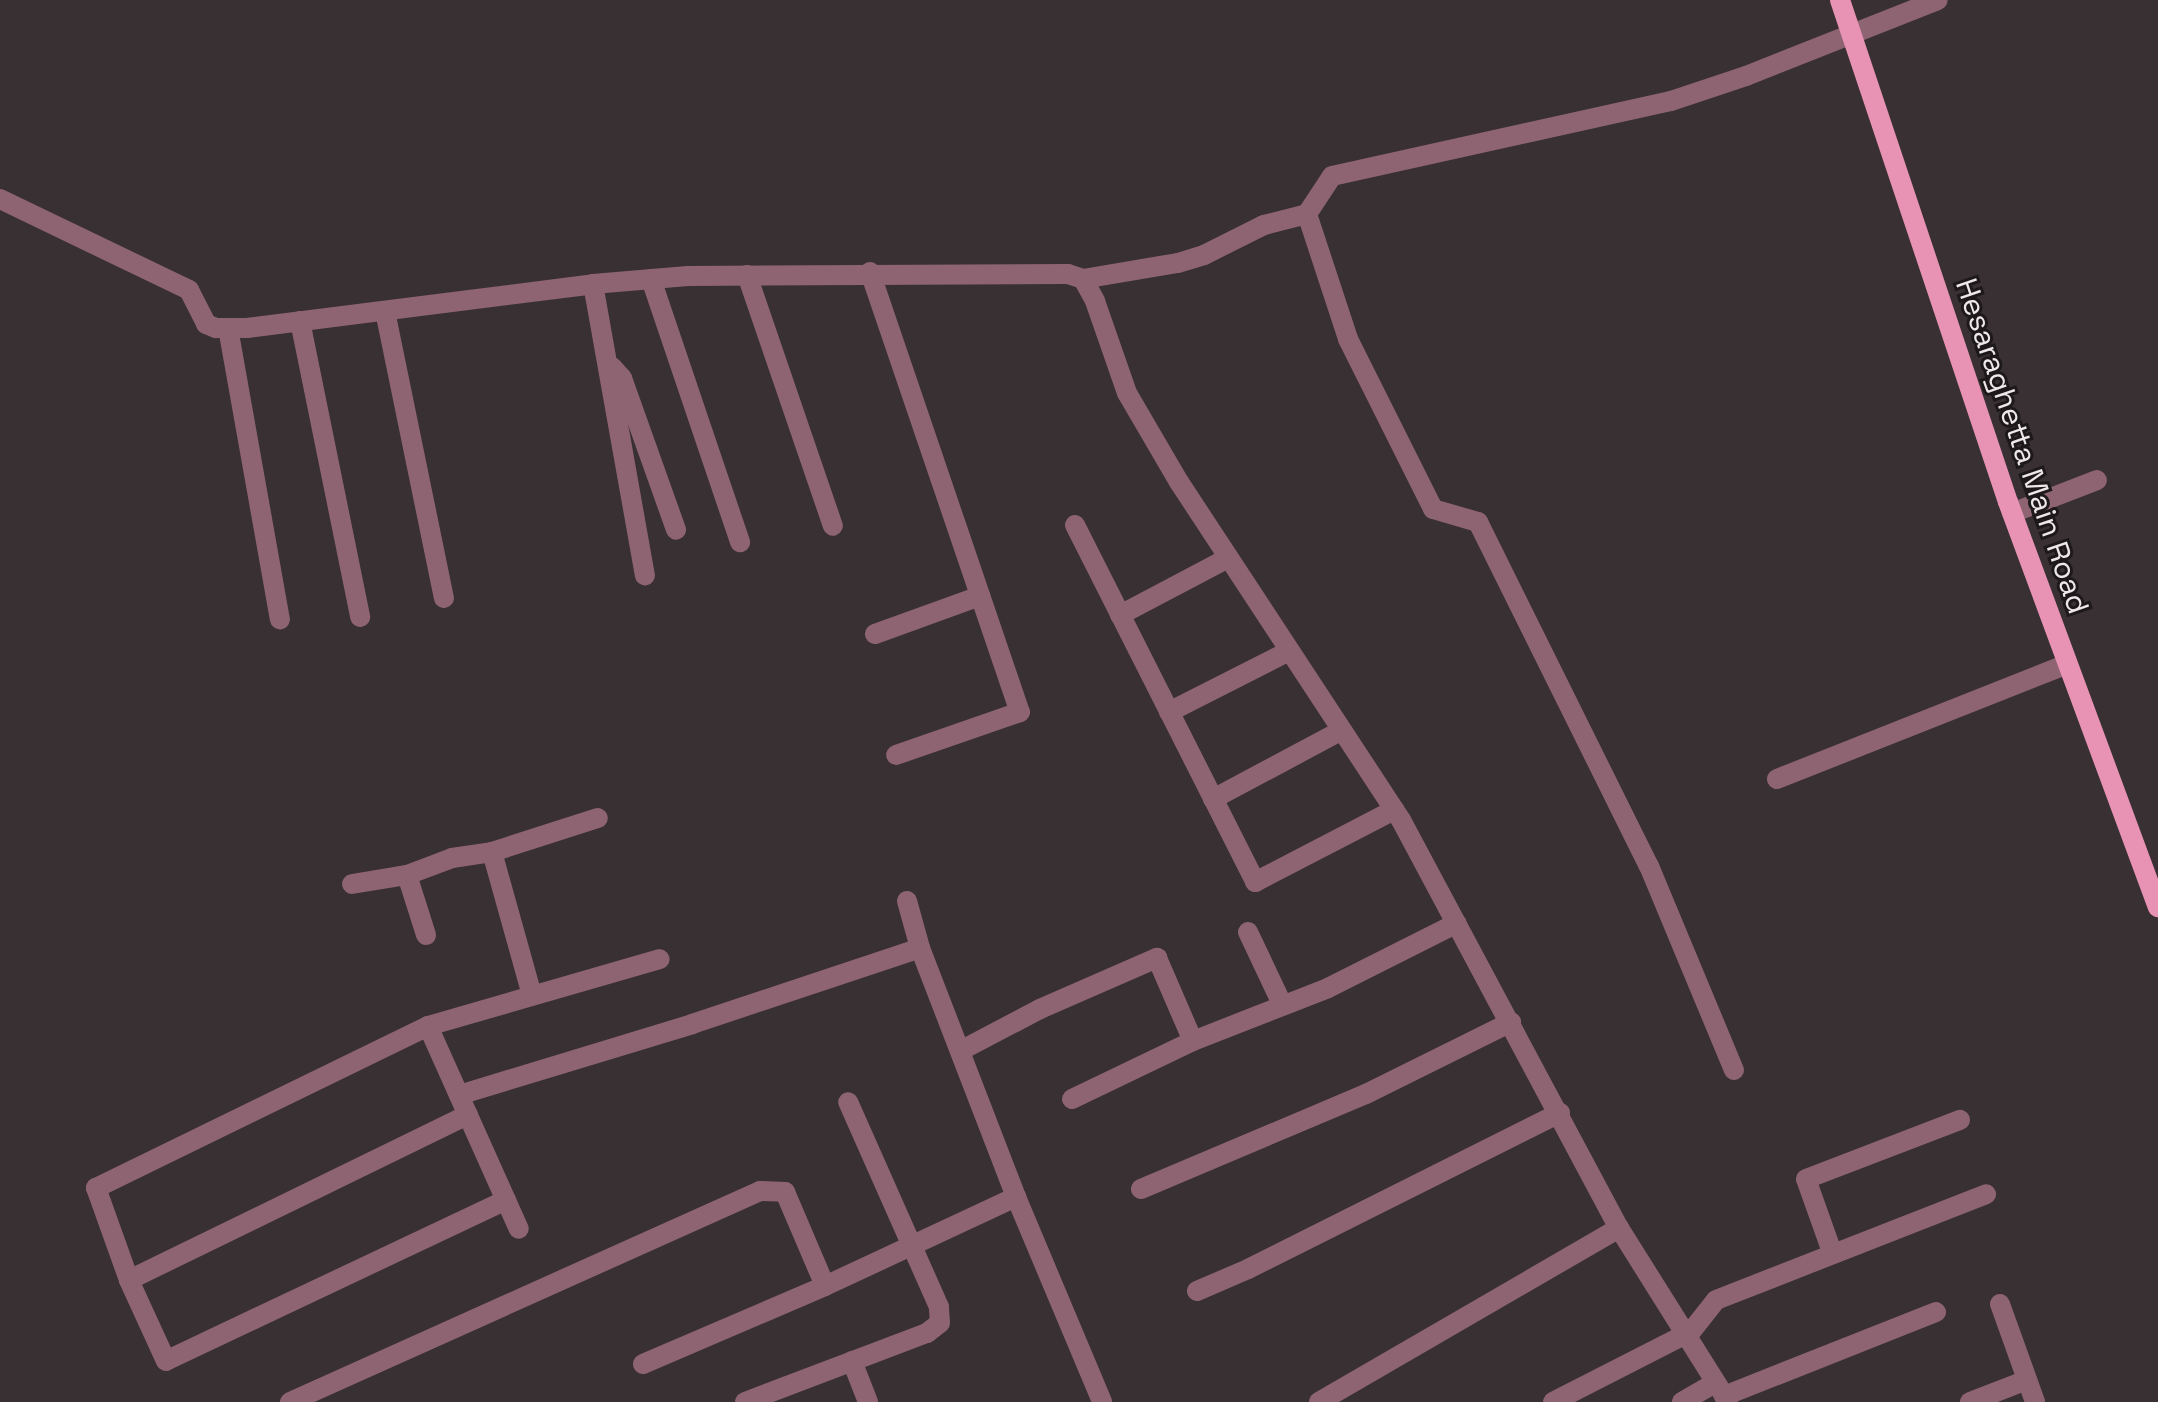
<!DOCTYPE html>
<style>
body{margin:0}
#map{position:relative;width:2158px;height:1402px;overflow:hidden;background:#393033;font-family:"Space Grotesk",sans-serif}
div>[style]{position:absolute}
.minor>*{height:20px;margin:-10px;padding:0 10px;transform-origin:10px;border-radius:10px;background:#8e6473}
.major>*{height:20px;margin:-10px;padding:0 10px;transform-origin:10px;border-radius:10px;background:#e893b3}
span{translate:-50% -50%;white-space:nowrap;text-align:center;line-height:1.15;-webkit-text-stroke:6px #1d191a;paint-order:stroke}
.street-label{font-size:30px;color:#eee8ea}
</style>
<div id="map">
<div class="minor">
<div style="left:0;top:199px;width:210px;rotate:25.7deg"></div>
<div style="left:189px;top:290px;width:38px;rotate:63deg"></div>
<div style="left:206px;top:324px;width:11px;rotate:22deg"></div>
<div style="left:216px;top:328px;width:31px"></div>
<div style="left:247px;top:328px;width:349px;rotate:-7.2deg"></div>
<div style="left:593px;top:284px;width:95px;rotate:-4.8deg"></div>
<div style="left:688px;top:276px;width:380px;rotate:-0.3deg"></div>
<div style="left:1068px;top:274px;width:16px;rotate:18deg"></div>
<div style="left:1083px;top:279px;width:25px;rotate:61deg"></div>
<div style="left:1095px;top:301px;width:97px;rotate:70.8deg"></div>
<div style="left:1127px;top:393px;width:103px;rotate:59.7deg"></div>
<div style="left:1179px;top:482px;width:404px;rotate:56.7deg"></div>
<div style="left:1401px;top:820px;width:463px;rotate:61.9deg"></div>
<div style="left:1619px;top:1228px;width:205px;rotate:57.9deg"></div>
<div style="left:1307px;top:214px;width:132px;rotate:71.8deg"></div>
<div style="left:1348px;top:339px;width:190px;rotate:63.4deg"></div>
<div style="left:1433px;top:509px;width:47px;rotate:16.1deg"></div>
<div style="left:1478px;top:522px;width:384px;rotate:63.6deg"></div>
<div style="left:1649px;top:866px;width:221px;rotate:67.4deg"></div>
<div style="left:870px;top:272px;width:465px;rotate:71.2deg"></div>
<div style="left:1020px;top:712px;width:131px;rotate:160.9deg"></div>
<div style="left:747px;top:275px;width:265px;rotate:71.1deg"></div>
<div style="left:651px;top:279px;width:278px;rotate:71.3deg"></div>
<div style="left:1083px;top:279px;width:96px;rotate:-9.6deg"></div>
<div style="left:1178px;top:263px;width:27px;rotate:-17deg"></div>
<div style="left:1204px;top:255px;width:67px;rotate:-26.6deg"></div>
<div style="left:1264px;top:225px;width:44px;rotate:-14.3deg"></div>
<div style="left:1307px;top:214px;width:45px;rotate:-56.7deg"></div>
<div style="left:1332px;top:176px;width:347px;rotate:-12.5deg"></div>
<div style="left:1671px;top:101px;width:79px;rotate:-18.4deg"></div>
<div style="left:1746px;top:76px;width:206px;rotate:-21.6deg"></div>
<div style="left:593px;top:284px;width:296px;rotate:79.9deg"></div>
<div style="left:385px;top:311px;width:293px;rotate:78.4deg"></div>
<div style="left:300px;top:321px;width:302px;rotate:78.5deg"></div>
<div style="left:228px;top:328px;width:296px;rotate:79.9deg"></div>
<div style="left:612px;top:367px;width:15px;rotate:48deg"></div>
<div style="left:622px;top:378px;width:161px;rotate:70.4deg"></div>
<div style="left:2012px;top:513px;width:91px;rotate:-21.2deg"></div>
<div style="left:1075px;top:525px;width:400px;rotate:63.2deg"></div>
<div style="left:1255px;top:882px;width:157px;rotate:-27.4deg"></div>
<div style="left:1120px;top:615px;width:122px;rotate:-27.8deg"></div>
<div style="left:875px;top:634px;width:112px;rotate:-19.9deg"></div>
<div style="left:1169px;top:712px;width:135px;rotate:-26.9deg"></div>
<div style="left:1777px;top:779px;width:312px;rotate:-21.6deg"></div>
<div style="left:1213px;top:799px;width:146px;rotate:-28.1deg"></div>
<div style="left:492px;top:852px;width:148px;rotate:74.4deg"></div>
<div style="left:407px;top:875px;width:63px;rotate:72.4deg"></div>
<div style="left:352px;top:884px;width:56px;rotate:-9.3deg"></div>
<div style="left:407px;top:875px;width:48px;rotate:-20.7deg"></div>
<div style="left:452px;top:858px;width:40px;rotate:-8.5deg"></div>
<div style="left:492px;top:852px;width:111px;rotate:-17.8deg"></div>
<div style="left:907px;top:901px;width:49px;rotate:74.5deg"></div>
<div style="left:920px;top:948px;width:267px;rotate:68.9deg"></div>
<div style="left:1016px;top:1197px;width:222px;rotate:67.2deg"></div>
<div style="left:1248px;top:932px;width:80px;rotate:64.7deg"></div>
<div style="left:428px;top:1026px;width:222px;rotate:65.9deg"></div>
<div style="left:960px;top:1051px;width:90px;rotate:-27.7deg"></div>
<div style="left:1040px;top:1009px;width:128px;rotate:-23.6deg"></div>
<div style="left:1157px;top:958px;width:90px;rotate:66.6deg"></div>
<div style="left:459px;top:1095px;width:244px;rotate:-16.9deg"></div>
<div style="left:692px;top:1024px;width:240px;rotate:-18.4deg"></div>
<div style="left:1072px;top:1099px;width:134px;rotate:-25.6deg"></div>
<div style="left:1193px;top:1041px;width:145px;rotate:-21.4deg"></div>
<div style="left:1328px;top:988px;width:144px;rotate:-26.7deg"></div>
<div style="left:1141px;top:1189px;width:244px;rotate:-22.9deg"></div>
<div style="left:1366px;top:1094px;width:162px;rotate:-26.4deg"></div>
<div style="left:506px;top:1200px;width:376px;rotate:154.7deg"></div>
<div style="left:166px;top:1361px;width:89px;rotate:-114.6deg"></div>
<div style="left:129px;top:1280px;width:98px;rotate:-109.7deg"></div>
<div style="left:96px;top:1188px;width:369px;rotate:-26deg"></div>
<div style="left:428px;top:1026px;width:241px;rotate:-16.1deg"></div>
<div style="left:1832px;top:1252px;width:77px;rotate:-109.6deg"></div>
<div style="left:1806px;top:1179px;width:165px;rotate:-21deg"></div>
<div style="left:129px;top:1280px;width:377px;rotate:-26deg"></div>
<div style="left:1197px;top:1291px;width:56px;rotate:-23.3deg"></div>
<div style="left:1248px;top:1269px;width:349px;rotate:-26.6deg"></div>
<div style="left:2000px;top:1304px;width:104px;rotate:70.3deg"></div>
<div style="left:1686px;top:1338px;width:48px;rotate:-51.7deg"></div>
<div style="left:1716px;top:1300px;width:290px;rotate:-21.4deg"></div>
<div style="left:852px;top:1361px;width:44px;rotate:68.7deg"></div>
<div style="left:643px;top:1364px;width:198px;rotate:-23.2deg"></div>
<div style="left:825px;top:1286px;width:211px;rotate:-25deg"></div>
<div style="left:1724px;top:1396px;width:228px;rotate:-21.6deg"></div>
<div style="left:290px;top:1402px;width:515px;rotate:-24.18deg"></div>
<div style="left:760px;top:1191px;width:25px;rotate:2deg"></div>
<div style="left:785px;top:1192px;width:102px;rotate:66.9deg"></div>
<div style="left:745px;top:1402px;width:195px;rotate:-20.8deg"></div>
<div style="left:927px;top:1333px;width:16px;rotate:-38deg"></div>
<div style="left:940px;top:1323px;width:16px;rotate:-94deg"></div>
<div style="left:939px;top:1307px;width:224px;rotate:-113.9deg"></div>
<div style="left:1319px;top:1402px;width:347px;rotate:-30.1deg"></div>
<div style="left:1553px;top:1402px;width:147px;rotate:-27.1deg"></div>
<div style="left:1682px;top:1402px;width:38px;rotate:-30deg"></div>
<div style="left:1970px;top:1402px;width:61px;rotate:-21.1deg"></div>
</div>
<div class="major">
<div style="left:1840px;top:0;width:529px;rotate:71.5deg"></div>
<div style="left:2008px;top:502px;width:432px;rotate:69.7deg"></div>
</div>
<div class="street-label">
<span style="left:2022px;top:446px;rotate:71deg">Hesaraghetta Main Road</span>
</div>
</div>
